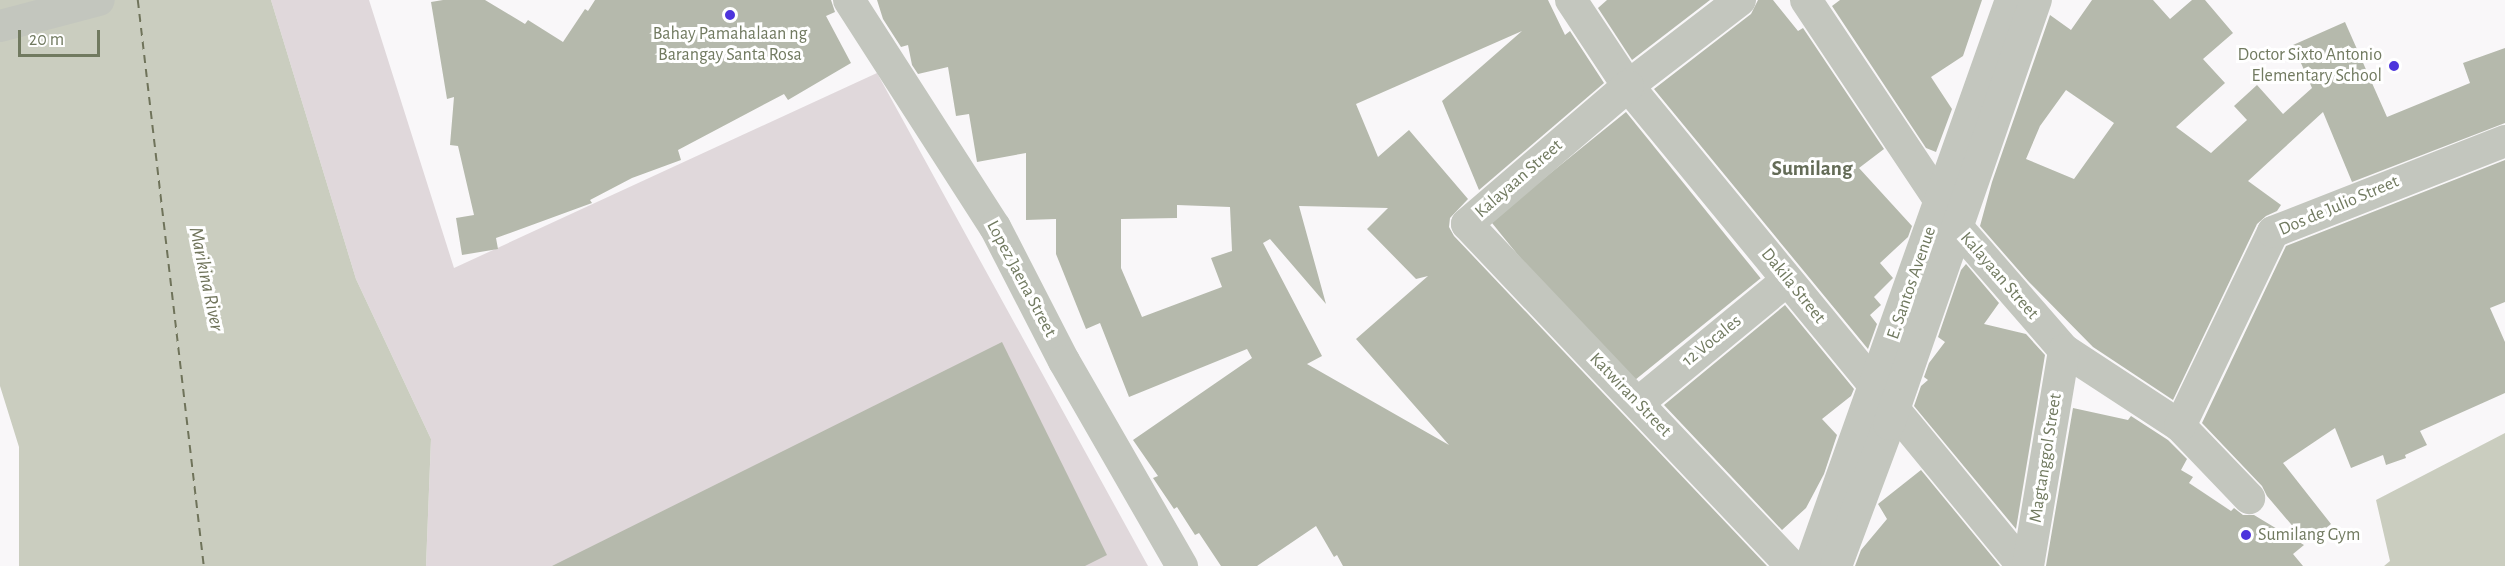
<!DOCTYPE html>
<style>
body{margin:0}
#map{position:relative;width:2505px;height:566px;overflow:hidden;background:#f9f7f9;font-family:"Alegreya Sans",sans-serif}
div>[style]{position:absolute}
.green>*{inset:0;background:#e0d8db}
.water>*{inset:0;background:#cacdbf}
.ferry>*{height:1.5px;margin-top:-0.75px;transform-origin:0;background:repeating-linear-gradient(90deg,#6f735a 0 8px,transparent 0 14px)}
.building>*{inset:0;background:#b5b9ac;transform-origin:0 0}
.minor>*{height:32px;margin:-16px;padding:0 16px;transform-origin:16px;border-radius:16px;background:#c3c6be}
.dots>*{width:16px;height:16px;translate:-50% -50%;box-sizing:border-box;border:3px solid #fff;border-radius:50%}
span{translate:-50% -50%;white-space:nowrap;text-align:center;line-height:1.15;-webkit-text-stroke:6px #fff;paint-order:stroke}
.poi-label{font-size:18px;color:#717a60}
.right{translate:-100% -50%;text-align:right}
.left{translate:0 -50%;text-align:left}
.street-label{font-size:18px;color:#717a60}
.water-label{font-size:20px;color:#6f735a;font-style:italic}
.quarter-label{font-size:21px;color:#646c57;font-weight:700}
.scale{position:absolute;left:18px;top:30px;width:82px;height:27px;box-sizing:border-box;border:3px solid #717a60;border-top:0;padding-left:8px;font-size:18px;line-height:21px;white-space:nowrap;color:#717a60;-webkit-text-stroke:4px #fff;paint-order:stroke}
</style>
<div id="map">
<div class="green">
<div style="clip-path:polygon(271px 0,369px 0,454px 268px,877px 73px,1148px 566px,426px 566px,431px 439px,356px 279px)"></div>
</div>
<div class="water">
<div style="clip-path:polygon(0 0,271px 0,356px 279px,431px 439px,426px 566px,19px 566px,19px 447px,0 386px)"></div>
<div style="clip-path:polygon(2505px 433px,2505px 566px,2384px 566px,2390px 561px,2376px 500px)"></div>
</div>
<div class="ferry">
<div style="left:138px;top:0;width:570px;rotate:83.35deg"></div>
</div>
<div class="building">
<div style="clip-path:polygon(443px 0,485px 0,525px 24px,528px 20px,563px 42px,585px 9px,588px 11px,595px 0,831px 0,835px 12px,826px 16px,851px 63px,788px 100px,784px 94px,678px 150px,681px 160px,632px 178px,590px 200px,592px 203px,496px 238px,498px 249px,462px 255px,456px 218px,474px 215px,458px 146px,450px 145px,454px 97px,447px 99px,431px 2px)"></div>
<div style="clip-path:polygon(evenodd,877px 0,1548px 0,1565px 35px,1570px 31px,1604px 83px,1479px 190px,1442px 101px,1522px 31px,1356px 104px,1378px 157px,1409px 130px,1468px 199px,1450px 218px,1449px 227px,1454px 236px,1767px 566px,1343px 566px,1337px 555px,1334px 557px,1316px 526px,1257px 566px,1221px 566px,1199px 533px,1195px 535px,1177px 507px,1174px 509px,1153px 478px,1158px 476px,1133px 440px,1252px 358px,1247px 349px,1129px 397px,1100px 323px,1086px 329px,1056px 254px,1056px 219px,1026px 220px,1026px 153px,977px 162px,969px 114px,956px 116px,948px 67px,918px 74px,912px 65px,908px 45px,901px 47px,883px 19px,877px 0,1177px 205px,1230px 207px,1232px 251px,1211px 258px,1222px 287px,1142px 317px,1121px 268px,1121px 219px,1177px 218px,1177px 205px,877px 0,1299px 206px,1388px 208px,1367px 229px,1416px 279px,1428px 276px,1356px 339px,1449px 445px,1307px 364px,1322px 356px,1263px 243px,1270px 239px,1326px 304px,1299px 206px)"></div>
<div style="clip-path:polygon(1607px 0,1710px 0,1632px 60px,1598px 8px)"></div>
<div style="clip-path:polygon(1758px 0,1773px 0,1798px 31px,1803px 28px,1884px 149px,1859px 168px,1912px 226px,1908px 237px,1880px 263px,1893px 278px,1874px 297px,1881px 305px,1870px 315px,1877px 324px,1868px 349px,1654px 89px,1751px 14px)"></div>
<div style="clip-path:polygon(1840px 0,1982px 0,1963px 56px,1931px 77px,1952px 109px,1936px 152px,1926px 148px,1832px 6px)"></div>
<div style="clip-path:polygon(evenodd,2092px 0,2153px 0,2170px 19px,2192px 0,2205px 0,2233px 33px,2203px 59px,2225px 83px,2176px 127px,2211px 153px,2247px 120px,2234px 106px,2257px 85px,2283px 114px,2312px 88px,2293px 45px,2345px 22px,2387px 117px,2470px 83px,2463px 63px,2505px 48px,2505px 123px,2352px 182px,2323px 112px,2248px 181px,2281px 205px,2277px 211px,2266px 216px,2257px 224px,2173px 400px,2093px 347px,2028px 281px,1980px 226px,1992px 182px,2050px 15px,2071px 30px,2092px 0,2066px 90px,2114px 123px,2074px 179px,2026px 159px,2040px 126px,2066px 90px)"></div>
<div style="left:1626px;top:112px;width:214px;height:174px;rotate:51deg"></div>
<div style="clip-path:polygon(2505px 160px,2505px 302px,2490px 308px,2505px 342px,2505px 393px,2420px 431px,2427px 445px,2405px 455px,2406px 458px,2386px 465px,2383px 455px,2351px 468px,2335px 428px,2283px 463px,2331px 524px,2307px 543px,2267px 496px,2262px 486px,2202px 423px,2286px 246px)"></div>
<div style="clip-path:polygon(1966px 264px,1999px 303px,1984px 324px,2026px 334px,2045px 355px,2016px 529px,1914px 406px,1921px 386px,1928px 380px,1924px 377px,1929px 363px,1945px 342px,1938px 337px,1961px 270px)"></div>
<div style="clip-path:polygon(1785px 305px,1854px 389px,1851px 396px,1822px 419px,1837px 435px,1824px 474px,1806px 508px,1782px 530px,1664px 405px)"></div>
<div style="clip-path:polygon(1002px 342px,1107px 555px,1085px 566px,552px 566px)"></div>
<div style="clip-path:polygon(2073px 408px,2128px 420px,2131px 416px,2168px 440px,2187px 459px,2181px 470px,2193px 477px,2189px 483px,2231px 511px,2234px 508px,2243px 515px,2254px 515px,2304px 545px,2293px 554px,2303px 566px,2046px 566px)"></div>
<div style="clip-path:polygon(1921px 470px,2000px 566px,1855px 566px,1861px 550px,1887px 519px,1878px 504px)"></div>
</div>
<div class="minor">
<div style="left:849px;top:0;width:270px;rotate:57.3deg"></div>
<div style="left:995px;top:227px;width:151px;rotate:62.8deg"></div>
<div style="left:1064px;top:361px;width:237px;rotate:60.1deg"></div>
<div style="left:1571px;top:0;width:103px;rotate:56.5deg"></div>
<div style="left:1628px;top:86px;width:622px;rotate:50.55deg"></div>
<div style="left:1740px;top:0;width:141px;rotate:142.5deg"></div>
<div style="left:1628px;top:86px;width:212px;rotate:139.4deg"></div>
<div style="left:1467px;top:224px;width:472px;rotate:46.5deg"></div>
<div style="left:1806px;top:0;width:274px;rotate:56.3deg"></div>
<div style="left:1958px;top:228px;width:162px;rotate:49deg"></div>
<div style="left:2064px;top:350px;width:139px;rotate:33.2deg"></div>
<div style="left:2180px;top:426px;width:100px;rotate:46.2deg"></div>
<div style="left:0;top:26px;width:102px;rotate:-14.7deg"></div>
<div style="left:1638px;top:403px;width:193px;rotate:-39.5deg"></div>
<div style="left:2180px;top:426px;width:215px;rotate:-64.4deg"></div>
<div style="left:2273px;top:232px;width:249px;rotate:-21.4deg"></div>
<div style="left:1810px;top:566px;width:601px;rotate:-70.45deg"></div>
<div style="left:1836px;top:566px;width:152px;rotate:-69.5deg"></div>
<div style="left:1889px;top:424px;width:449px;rotate:-70.9deg"></div>
<div style="left:2028px;top:566px;width:219px;rotate:-80.5deg"></div>
</div>
<div class="dots">
<div style="left:730px;top:15px;background:#4d34dc"></div>
<div style="left:2394px;top:66px;background:#4d34dc"></div>
<div style="left:2246px;top:535px;background:#4d34dc"></div>
</div>
<div class="poi-label">
<span style="left:730px;top:45px">Bahay Pamahalaan ng<br>Barangay Santa Rosa</span>
<span class="right" style="left:2382px;top:66px">Doctor Sixto Antonio<br>Elementary School</span>
<span class="left" style="left:2258px;top:535px">Sumilang Gym</span>
</div>
<div class="street-label">
<span style="left:1519px;top:179px;rotate:-41deg">Kalayaan Street</span>
<span style="left:2339px;top:206px;rotate:-23deg">Dos de Julio Street</span>
<span style="left:1999px;top:276px;rotate:49deg">Kalayaan Street</span>
<span style="left:1021px;top:279px;rotate:62deg">Lopez Jaena Street</span>
<span style="left:1912px;top:283px;rotate:-71deg">E. Santos Avenue</span>
<span style="left:1793px;top:286px;rotate:51deg">Dakila Street</span>
<span style="left:1712px;top:341px;rotate:-39deg">12 Vocales</span>
<span style="left:1630px;top:395px;rotate:46deg">Katwiran Street</span>
<span style="left:2046px;top:458px;rotate:-81deg">Magtanggol Street</span>
</div>
<div class="water-label">
<span style="left:206px;top:279px;rotate:78deg">Marikina River</span>
</div>
<div class="quarter-label">
<span style="left:1812px;top:169px">Sumilang</span>
</div>
<div class="scale">20 m</div>
</div>
